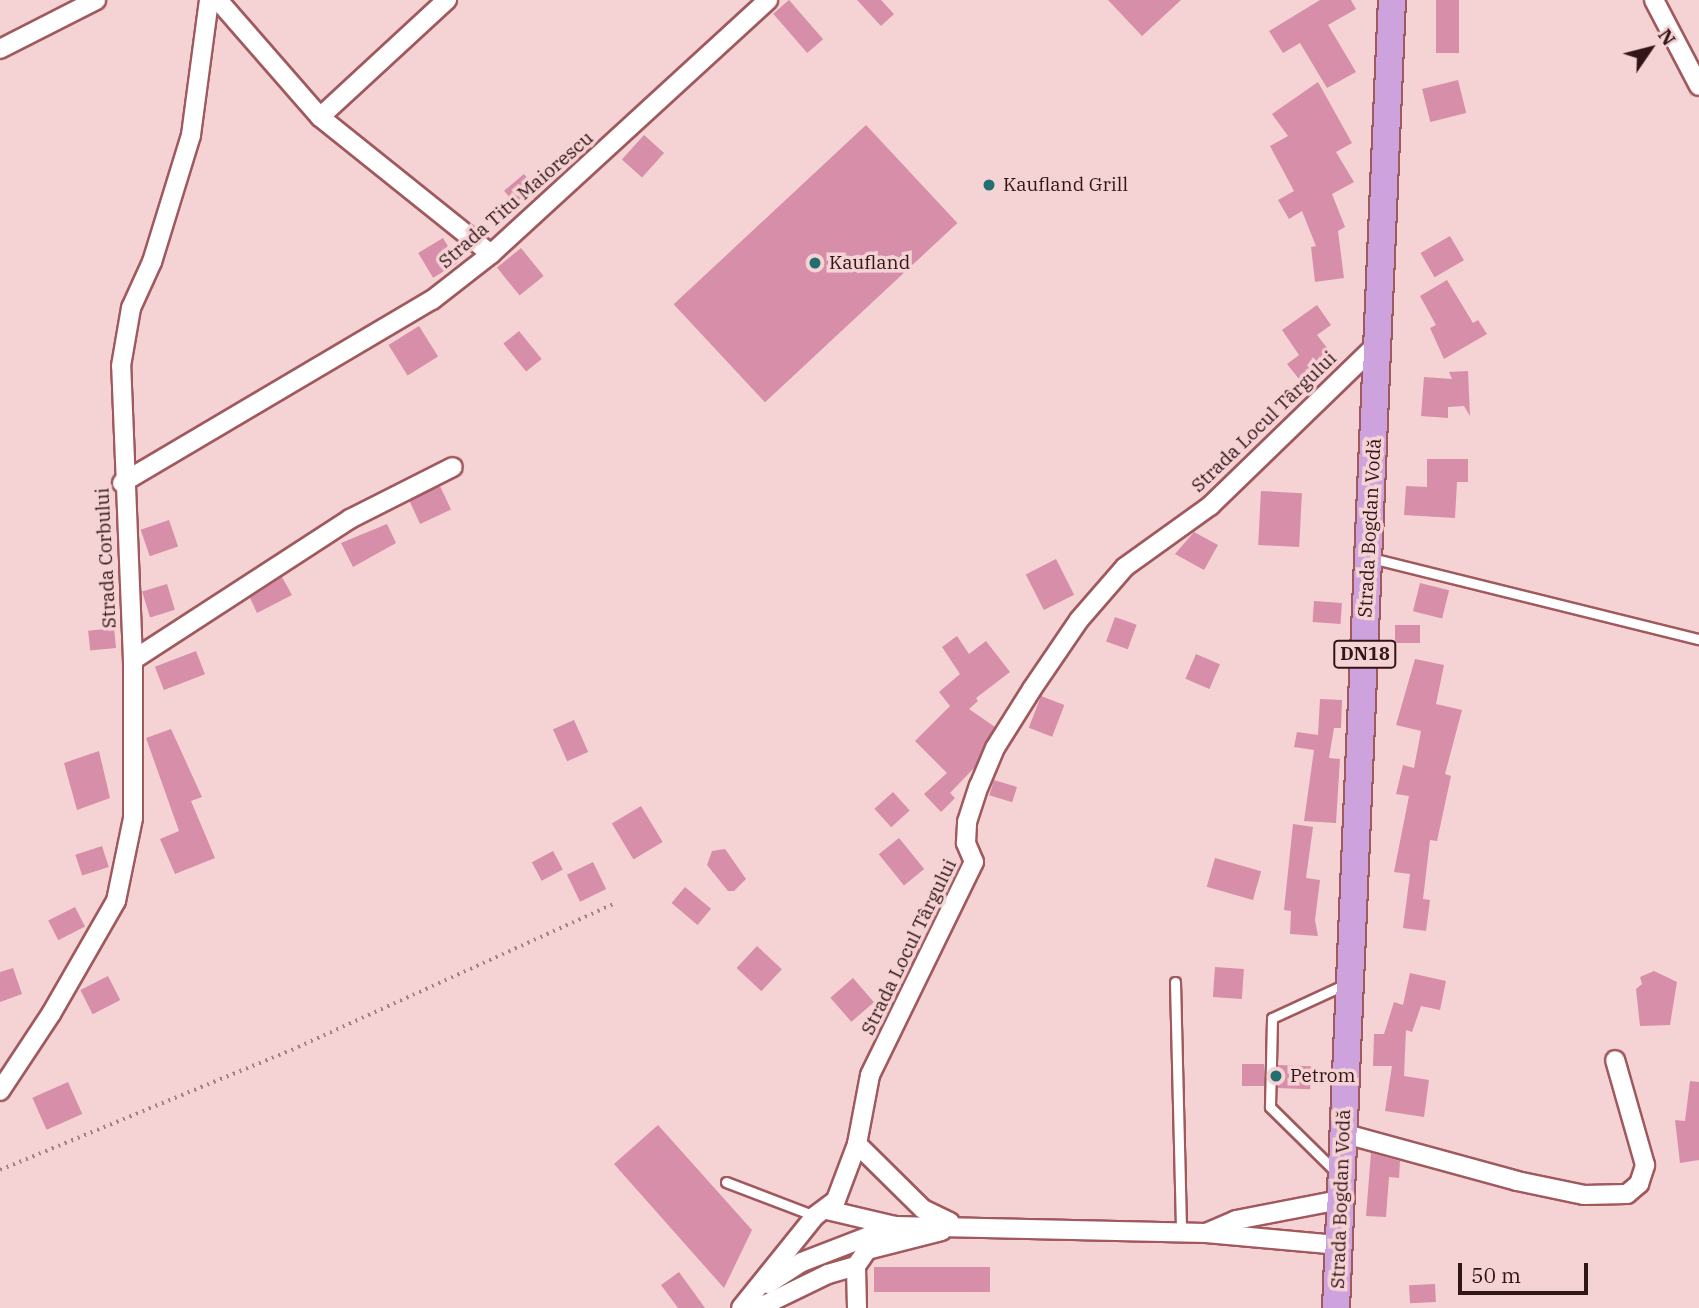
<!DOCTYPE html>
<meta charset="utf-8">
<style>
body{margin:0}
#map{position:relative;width:1699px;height:1308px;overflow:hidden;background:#f5d3d4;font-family:"IBM Plex Serif",serif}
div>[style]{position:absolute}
.building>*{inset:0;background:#d78ea8;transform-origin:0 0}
.path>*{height:3.5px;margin-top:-1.75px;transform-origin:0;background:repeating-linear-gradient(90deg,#a28284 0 2px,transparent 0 7px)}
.roads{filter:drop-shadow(2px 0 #a0595d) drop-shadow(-2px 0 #a0595d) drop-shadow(0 2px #a0595d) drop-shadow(0 -2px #a0595d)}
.service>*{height:9px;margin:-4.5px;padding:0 4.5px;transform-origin:4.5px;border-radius:4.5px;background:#fff}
.minor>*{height:18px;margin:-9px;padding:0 9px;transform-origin:9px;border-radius:9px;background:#fff}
.primary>*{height:26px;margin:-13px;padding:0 13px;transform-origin:13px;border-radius:13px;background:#cea3dd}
.dots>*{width:19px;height:19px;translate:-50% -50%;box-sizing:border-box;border:4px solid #f5d3d4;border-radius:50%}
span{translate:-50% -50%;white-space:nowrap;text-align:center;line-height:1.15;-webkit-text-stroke:7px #f5d3d4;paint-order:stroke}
.shield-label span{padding:2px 5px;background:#f5d3d4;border:2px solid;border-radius:5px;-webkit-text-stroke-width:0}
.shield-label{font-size:18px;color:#321517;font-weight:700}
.poi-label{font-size:19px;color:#321517}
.left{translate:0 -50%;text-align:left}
.street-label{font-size:19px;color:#321517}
.north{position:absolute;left:1615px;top:14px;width:70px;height:70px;-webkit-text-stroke:5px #f5d3d4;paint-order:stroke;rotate:55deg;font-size:19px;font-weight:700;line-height:28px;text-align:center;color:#321517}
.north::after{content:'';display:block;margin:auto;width:24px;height:32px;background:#321517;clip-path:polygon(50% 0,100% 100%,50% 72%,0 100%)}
.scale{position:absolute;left:1458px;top:1263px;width:130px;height:32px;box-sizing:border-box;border:4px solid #321517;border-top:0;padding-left:9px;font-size:21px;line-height:24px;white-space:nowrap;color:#321517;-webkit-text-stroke:5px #f5d3d4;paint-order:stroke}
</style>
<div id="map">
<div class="building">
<div style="left:789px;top:0;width:52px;height:21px;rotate:49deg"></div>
<div style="clip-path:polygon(857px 0,881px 0,894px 14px,881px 26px)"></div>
<div style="clip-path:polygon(1108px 0,1181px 0,1142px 36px)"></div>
<div style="clip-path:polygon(1320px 0,1351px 0,1356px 9px,1328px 25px,1356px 72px,1327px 88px,1300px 43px,1283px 53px,1269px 31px)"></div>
<div style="left:1436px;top:0;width:23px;height:53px"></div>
<div style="left:1458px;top:80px;width:34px;height:37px;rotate:76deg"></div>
<div style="clip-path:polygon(1318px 82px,1352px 143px,1336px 152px,1354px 182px,1332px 194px,1345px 227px,1338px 231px,1344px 278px,1315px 282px,1311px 247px,1316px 246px,1302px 211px,1289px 219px,1278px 200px,1294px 191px,1270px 146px,1288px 136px,1272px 114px)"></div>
<div style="left:866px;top:125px;width:134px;height:263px;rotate:47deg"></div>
<div style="left:644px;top:135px;width:27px;height:33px;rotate:42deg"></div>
<div style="left:524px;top:174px;width:23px;height:26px;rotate:50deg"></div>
<div style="left:1450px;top:236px;width:28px;height:34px;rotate:60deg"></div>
<div style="left:443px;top:238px;width:29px;height:29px;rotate:59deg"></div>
<div style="left:521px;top:248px;width:36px;height:31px;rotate:51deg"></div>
<div style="clip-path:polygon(1447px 280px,1473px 323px,1478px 320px,1487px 334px,1444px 359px,1430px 328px,1436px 325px,1420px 296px)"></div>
<div style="clip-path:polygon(1317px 305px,1331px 325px,1317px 335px,1339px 363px,1307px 389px,1287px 364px,1299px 355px,1282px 330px)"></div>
<div style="left:419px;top:326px;width:36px;height:36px;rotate:58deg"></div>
<div style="left:519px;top:331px;width:36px;height:20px;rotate:51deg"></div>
<div style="clip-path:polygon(1468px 371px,1470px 416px,1464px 406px,1448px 407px,1448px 418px,1421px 416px,1424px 377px,1452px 379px,1449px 372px)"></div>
<div style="clip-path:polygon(1427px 459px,1468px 459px,1468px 482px,1457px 482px,1455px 518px,1404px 515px,1406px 486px,1427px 487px)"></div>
<div style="left:440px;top:486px;width:26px;height:34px;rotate:65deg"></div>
<div style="left:1261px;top:491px;width:41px;height:54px;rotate:3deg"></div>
<div style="left:169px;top:520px;width:28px;height:30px;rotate:71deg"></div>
<div style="clip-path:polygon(387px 524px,396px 543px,353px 567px,341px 543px)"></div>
<div style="clip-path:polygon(1194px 532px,1218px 545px,1204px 570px,1175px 554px)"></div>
<div style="left:1056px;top:559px;width:40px;height:34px;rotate:63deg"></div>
<div style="clip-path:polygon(282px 577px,292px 595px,257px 613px,250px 598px)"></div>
<div style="left:1420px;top:583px;width:30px;height:29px;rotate:14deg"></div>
<div style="left:167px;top:584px;width:27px;height:26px;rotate:73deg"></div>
<div style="left:1314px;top:601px;width:28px;height:21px;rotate:4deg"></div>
<div style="left:1115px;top:617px;width:23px;height:26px;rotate:20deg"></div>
<div style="left:1395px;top:625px;width:25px;height:18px"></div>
<div style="left:114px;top:628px;width:20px;height:26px;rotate:84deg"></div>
<div style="clip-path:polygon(957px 636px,969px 654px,986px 641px,1010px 672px,976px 698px,978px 701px,969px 709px,995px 727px,975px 767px,950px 793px,955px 798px,941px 812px,924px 794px,947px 773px,915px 741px,950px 706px,939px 692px,960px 674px,942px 647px)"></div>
<div style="left:196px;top:651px;width:25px;height:44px;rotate:69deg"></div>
<div style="left:1196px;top:654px;width:26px;height:27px;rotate:23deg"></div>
<div style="clip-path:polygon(1415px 659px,1444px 665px,1436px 704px,1462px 710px,1445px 774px,1451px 776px,1437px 841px,1430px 840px,1423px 899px,1430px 900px,1426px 931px,1403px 928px,1410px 874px,1394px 872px,1409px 796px,1396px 794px,1403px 765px,1414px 768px,1421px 731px,1396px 725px)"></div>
<div style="left:1041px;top:696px;width:25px;height:34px;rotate:21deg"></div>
<div style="clip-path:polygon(1320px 699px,1342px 700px,1341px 728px,1334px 728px,1329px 758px,1340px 759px,1336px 823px,1304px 821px,1314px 750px,1294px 747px,1297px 732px,1318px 735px)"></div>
<div style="left:574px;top:720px;width:35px;height:23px;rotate:66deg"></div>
<div style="clip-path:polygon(171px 729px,202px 797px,191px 801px,215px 858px,175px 874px,160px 839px,179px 831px,146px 738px)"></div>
<div style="clip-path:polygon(99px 751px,110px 798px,77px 810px,64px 763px)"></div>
<div style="left:994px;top:780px;width:24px;height:16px;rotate:17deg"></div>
<div style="left:893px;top:792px;width:25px;height:25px;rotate:48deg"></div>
<div style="left:641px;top:806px;width:42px;height:34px;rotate:59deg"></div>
<div style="clip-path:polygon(1293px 824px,1313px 827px,1306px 878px,1320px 880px,1315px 920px,1318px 936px,1290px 934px,1291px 911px,1284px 910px)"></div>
<div style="left:899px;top:838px;width:40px;height:26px;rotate:51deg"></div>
<div style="left:102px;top:846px;width:22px;height:28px;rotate:72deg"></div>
<div style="clip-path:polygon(725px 849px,746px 879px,734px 891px,728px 891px,707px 865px,712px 851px)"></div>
<div style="left:553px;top:851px;width:21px;height:24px;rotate:62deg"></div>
<div style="left:1215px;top:858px;width:48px;height:30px;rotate:16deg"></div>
<div style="left:593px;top:862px;width:30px;height:29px;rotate:64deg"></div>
<div style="left:685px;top:887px;width:34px;height:21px;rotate:40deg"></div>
<div style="left:75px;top:907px;width:22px;height:30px;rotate:63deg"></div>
<div style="left:757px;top:946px;width:34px;height:30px;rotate:43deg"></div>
<div style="left:1215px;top:967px;width:29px;height:30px;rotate:4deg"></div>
<div style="clip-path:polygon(13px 968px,22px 994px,0 1002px,0 972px)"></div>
<div style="clip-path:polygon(1654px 971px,1677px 982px,1670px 1025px,1640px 1026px,1636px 989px,1642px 984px,1640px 977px)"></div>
<div style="clip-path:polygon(1410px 973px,1446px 981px,1440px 1010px,1421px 1006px,1412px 1032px,1406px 1030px,1404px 1076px,1429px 1080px,1424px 1117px,1385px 1111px,1392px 1066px,1373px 1066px,1374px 1034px,1384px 1034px,1394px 1002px,1403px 1005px)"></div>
<div style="left:108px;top:976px;width:27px;height:31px;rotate:63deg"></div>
<div style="left:853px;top:978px;width:32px;height:30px;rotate:49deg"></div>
<div style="left:1242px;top:1064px;width:22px;height:22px"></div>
<div style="left:1278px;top:1065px;width:33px;height:23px;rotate:2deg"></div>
<div style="clip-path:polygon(1690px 1081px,1699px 1082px,1699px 1160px,1680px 1163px,1675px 1120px,1685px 1121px)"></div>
<div style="left:68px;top:1082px;width:35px;height:39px;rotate:66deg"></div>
<div style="clip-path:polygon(658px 1125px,752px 1230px,724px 1288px,614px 1164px)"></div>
<div style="clip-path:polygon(1371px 1153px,1400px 1161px,1399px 1178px,1389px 1177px,1386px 1217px,1366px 1216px)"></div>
<div style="left:874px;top:1267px;width:116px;height:25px"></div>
<div style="clip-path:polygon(679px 1272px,705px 1308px,678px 1308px,661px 1285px)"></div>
<div style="left:1435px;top:1284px;width:18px;height:26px;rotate:87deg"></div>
</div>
<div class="path">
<div style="left:0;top:1170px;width:322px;rotate:-22.4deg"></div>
<div style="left:298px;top:1047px;width:348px;rotate:-24.4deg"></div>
</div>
<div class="roads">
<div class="service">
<div style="left:1371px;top:558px;width:338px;rotate:13.9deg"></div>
<div style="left:1175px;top:982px;width:251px;rotate:88.6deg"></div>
<div style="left:1336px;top:1172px;width:93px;rotate:-135.4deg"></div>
<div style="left:1270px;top:1107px;width:89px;rotate:-88.7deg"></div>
<div style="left:1272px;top:1018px;width:81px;rotate:-24.7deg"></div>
<div style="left:726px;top:1182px;width:95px;rotate:20.9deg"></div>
</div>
<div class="minor">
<div style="left:218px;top:0;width:155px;rotate:48.9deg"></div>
<div style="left:320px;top:117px;width:219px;rotate:38.7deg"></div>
<div style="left:1654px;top:0;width:97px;rotate:62.4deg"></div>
<div style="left:0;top:49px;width:108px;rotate:-27deg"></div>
<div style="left:320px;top:117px;width:173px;rotate:-42.7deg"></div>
<div style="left:122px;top:483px;width:360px;rotate:-30.6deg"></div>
<div style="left:432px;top:300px;width:75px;rotate:-37.9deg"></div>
<div style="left:491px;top:254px;width:376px;rotate:-42.5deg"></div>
<div style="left:133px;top:660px;width:259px;rotate:-33deg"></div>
<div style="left:350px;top:519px;width:115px;rotate:-26.8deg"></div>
<div style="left:0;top:1091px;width:92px;rotate:-56.5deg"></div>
<div style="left:51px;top:1014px;width:130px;rotate:-60.1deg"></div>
<div style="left:116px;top:901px;width:85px;rotate:-78.4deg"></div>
<div style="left:133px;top:818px;width:158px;rotate:-90deg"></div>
<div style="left:133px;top:660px;width:294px;rotate:-92.3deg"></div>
<div style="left:121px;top:366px;width:59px;rotate:-80.2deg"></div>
<div style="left:131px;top:308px;width:51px;rotate:-65.5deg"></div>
<div style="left:152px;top:262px;width:133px;rotate:-72.9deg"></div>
<div style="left:191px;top:135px;width:136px;rotate:-82.4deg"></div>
<div style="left:1342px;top:1133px;width:181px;rotate:15.3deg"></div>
<div style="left:1517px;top:1181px;width:68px;rotate:11.8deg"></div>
<div style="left:1584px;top:1195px;width:43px;rotate:-1.3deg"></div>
<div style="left:1627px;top:1194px;width:16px;rotate:-40deg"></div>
<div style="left:1639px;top:1184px;width:20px;rotate:-72deg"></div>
<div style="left:1645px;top:1165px;width:109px;rotate:-105.9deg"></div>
<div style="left:857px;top:1144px;width:93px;rotate:44.6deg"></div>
<div style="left:923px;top:1209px;width:30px;rotate:26deg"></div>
<div style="left:827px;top:1210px;width:70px;rotate:13.2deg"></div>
<div style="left:1206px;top:1233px;width:33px;rotate:-23deg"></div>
<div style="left:1236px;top:1220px;width:106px;rotate:-10.9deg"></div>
<div style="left:768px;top:1284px;width:40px;rotate:-32.9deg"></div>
<div style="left:802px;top:1262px;width:100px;rotate:-21.2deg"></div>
<div style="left:895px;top:1226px;width:311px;rotate:1.3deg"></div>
<div style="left:1206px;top:1233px;width:134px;rotate:5.2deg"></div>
<div style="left:741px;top:1308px;width:118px;rotate:-51.2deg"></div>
<div style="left:815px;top:1216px;width:26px;rotate:-37deg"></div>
<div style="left:836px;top:1200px;width:60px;rotate:-69.4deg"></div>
<div style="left:857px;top:1144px;width:70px;rotate:-79.3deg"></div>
<div style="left:870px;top:1075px;width:237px;rotate:-64deg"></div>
<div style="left:974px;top:862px;width:21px;rotate:-113deg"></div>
<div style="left:966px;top:843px;width:21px;rotate:-87deg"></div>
<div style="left:967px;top:822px;width:38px;rotate:-72deg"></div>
<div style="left:979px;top:786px;width:41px;rotate:-67.2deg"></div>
<div style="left:995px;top:748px;width:70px;rotate:-57.9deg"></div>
<div style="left:1032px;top:689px;width:83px;rotate:-55.7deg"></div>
<div style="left:1079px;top:620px;width:70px;rotate:-49deg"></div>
<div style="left:1125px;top:567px;width:105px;rotate:-35.7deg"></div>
<div style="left:1210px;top:506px;width:235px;rotate:-44.1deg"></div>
<div style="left:758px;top:1308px;width:78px;rotate:-25.9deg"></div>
<div style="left:828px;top:1274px;width:29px;rotate:-16deg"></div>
<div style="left:857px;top:1308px;width:42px;rotate:-91.4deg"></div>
<div style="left:856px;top:1266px;width:19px;rotate:-55deg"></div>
<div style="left:867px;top:1250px;width:77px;rotate:-14.2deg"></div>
</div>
<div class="primary">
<div style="left:1336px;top:1308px;width:1309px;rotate:-87.55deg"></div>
</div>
</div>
<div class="dots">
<div style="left:989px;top:185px;background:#236f70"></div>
<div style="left:815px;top:263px;background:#236f70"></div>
<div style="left:1276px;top:1076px;background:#236f70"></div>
</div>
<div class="shield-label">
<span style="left:1365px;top:654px">DN18</span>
</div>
<div class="poi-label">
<span class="left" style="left:1003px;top:185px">Kaufland Grill</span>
<span class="left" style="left:829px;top:263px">Kaufland</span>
<span class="left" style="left:1290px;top:1076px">Petrom</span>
</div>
<div class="street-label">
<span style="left:516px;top:200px;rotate:-41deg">Strada Titu Maiorescu</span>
<span style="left:1264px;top:422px;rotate:-44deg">Strada Locul Târgului</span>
<span style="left:1370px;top:528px;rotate:-87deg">Strada Bogdan Vodă</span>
<span style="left:106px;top:558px;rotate:-93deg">Strada Corbului</span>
<span style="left:909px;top:947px;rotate:-64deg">Strada Locul Târgului</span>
<span style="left:1341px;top:1199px;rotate:-88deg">Strada Bogdan Vodă</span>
</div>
<div class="north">N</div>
<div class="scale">50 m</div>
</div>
